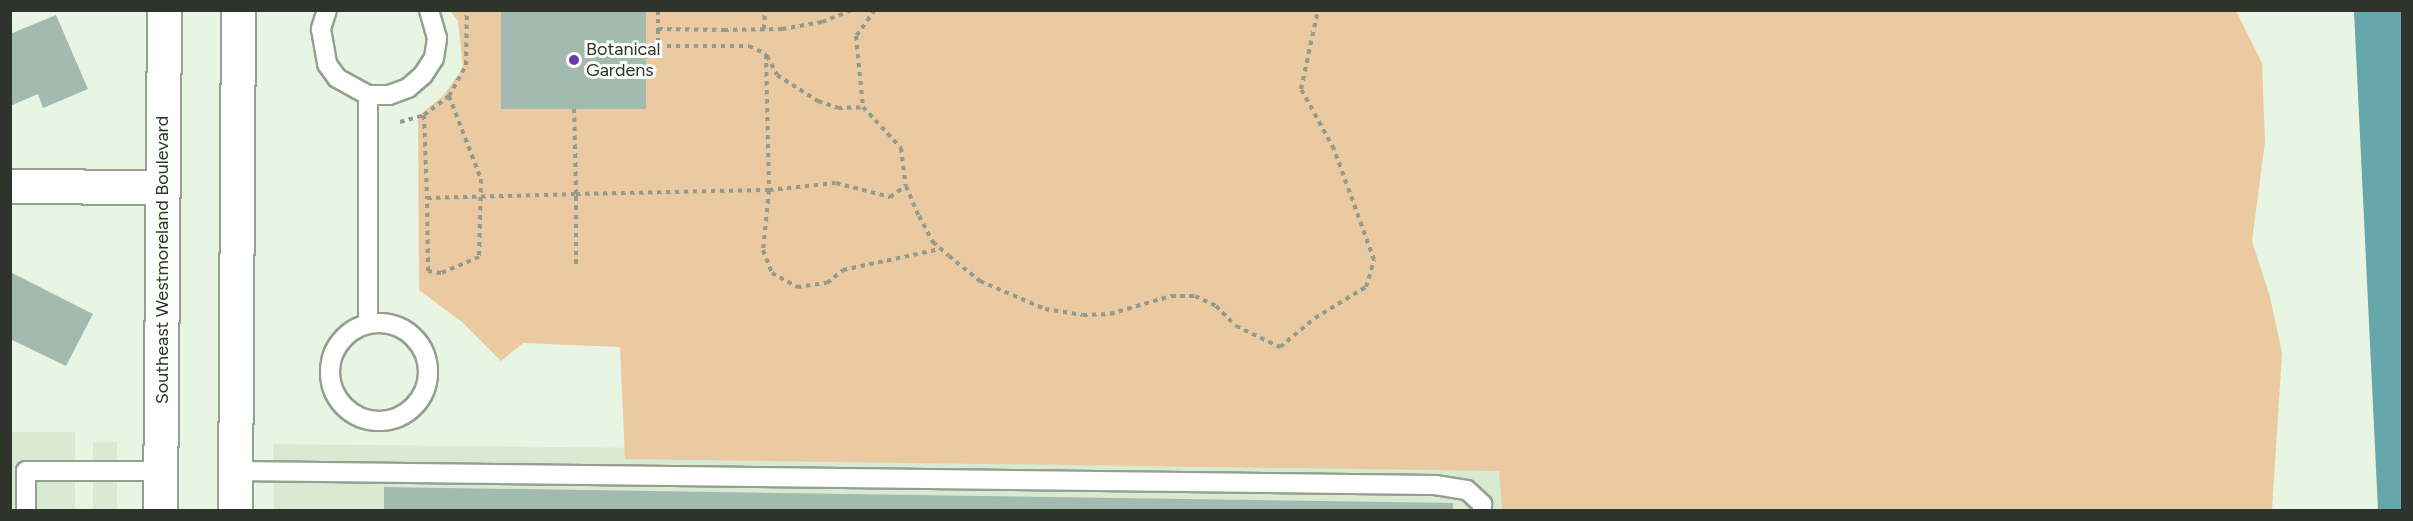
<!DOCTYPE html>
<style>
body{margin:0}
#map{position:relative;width:2413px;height:521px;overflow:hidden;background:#e8f5e3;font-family:Figtree,sans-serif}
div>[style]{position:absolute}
.built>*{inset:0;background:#d8ebd2;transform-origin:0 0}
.green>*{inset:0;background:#ebcaa1}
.water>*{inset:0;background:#66a7ac}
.building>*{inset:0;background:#a3bab1;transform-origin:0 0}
.path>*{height:4px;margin-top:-2px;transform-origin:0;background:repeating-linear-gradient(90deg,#929b8e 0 4.5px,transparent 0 9px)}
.roads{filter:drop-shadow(2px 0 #95a190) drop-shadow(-2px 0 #95a190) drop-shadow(0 2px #95a190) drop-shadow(0 -2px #95a190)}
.service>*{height:18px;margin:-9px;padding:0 9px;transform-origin:9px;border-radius:9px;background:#fff}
.service>.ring{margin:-9px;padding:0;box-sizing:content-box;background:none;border:18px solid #fff;border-radius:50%}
.minor>*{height:33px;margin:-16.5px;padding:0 16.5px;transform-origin:16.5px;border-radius:16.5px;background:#fff}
.tertiary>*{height:33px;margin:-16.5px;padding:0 16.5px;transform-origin:16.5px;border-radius:16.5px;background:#fff}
.dots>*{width:16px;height:16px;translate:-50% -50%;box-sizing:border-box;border:3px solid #fcfffb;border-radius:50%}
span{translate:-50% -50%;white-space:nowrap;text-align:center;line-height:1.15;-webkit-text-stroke:6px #fcfffb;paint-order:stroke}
.poi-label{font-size:18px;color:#2e332c}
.left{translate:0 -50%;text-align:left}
.street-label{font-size:18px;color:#2e332c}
.frame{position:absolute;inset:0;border:12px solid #2e332c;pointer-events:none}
</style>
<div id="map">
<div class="built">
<div style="left:11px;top:432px;width:64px;height:78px"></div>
<div style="left:93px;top:442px;width:24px;height:68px"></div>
<div style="clip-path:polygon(273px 444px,1498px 457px,1502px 510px,274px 510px)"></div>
</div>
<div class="green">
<div style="clip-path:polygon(450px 11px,2236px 11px,2262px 63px,2265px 142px,2252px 241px,2270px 297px,2282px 353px,2272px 510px,1502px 510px,1499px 471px,625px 459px,620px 347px,523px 343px,501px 361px,462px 322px,419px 290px,418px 116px,443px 96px,463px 68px,458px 21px)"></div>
</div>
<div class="water">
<div style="clip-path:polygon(2354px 11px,2402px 11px,2402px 510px,2378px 510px)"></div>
</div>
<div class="building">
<div style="left:501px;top:10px;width:145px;height:99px"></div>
<div style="clip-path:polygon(56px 15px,88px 89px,43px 108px,38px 94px,10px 106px,10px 34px)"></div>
<div style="clip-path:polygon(12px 273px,93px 314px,66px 366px,10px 339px)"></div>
<div style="clip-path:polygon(384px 487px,1453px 503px,1453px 510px,384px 510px)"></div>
</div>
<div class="path">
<div style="left:658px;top:10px;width:19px;rotate:90deg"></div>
<div style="left:658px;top:29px;width:66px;rotate:0.9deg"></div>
<div style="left:724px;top:30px;width:58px;rotate:-1deg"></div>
<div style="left:782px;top:29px;width:41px;rotate:-9.9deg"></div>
<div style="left:822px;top:22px;width:31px;rotate:-22deg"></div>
<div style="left:875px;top:10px;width:32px;rotate:126deg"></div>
<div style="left:856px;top:36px;width:71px;rotate:84.4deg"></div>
<div style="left:863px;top:107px;width:56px;rotate:47.2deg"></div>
<div style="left:901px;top:148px;width:38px;rotate:83deg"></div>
<div style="left:906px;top:186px;width:33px;rotate:67deg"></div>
<div style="left:919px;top:216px;width:30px;rotate:62deg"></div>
<div style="left:933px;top:242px;width:21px;rotate:41deg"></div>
<div style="left:949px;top:256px;width:40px;rotate:39deg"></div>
<div style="left:980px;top:281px;width:71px;rotate:23.3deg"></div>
<div style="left:1045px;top:309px;width:38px;rotate:9deg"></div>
<div style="left:1083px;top:315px;width:27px;rotate:-2deg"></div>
<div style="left:1110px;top:314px;width:64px;rotate:-16.4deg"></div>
<div style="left:1171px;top:296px;width:24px"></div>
<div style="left:1195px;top:296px;width:23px;rotate:25deg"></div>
<div style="left:1216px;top:306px;width:28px;rotate:45deg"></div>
<div style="left:1236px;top:326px;width:49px;rotate:25.5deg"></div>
<div style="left:1280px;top:347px;width:45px;rotate:-39.6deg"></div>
<div style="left:1315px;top:318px;width:60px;rotate:-31.3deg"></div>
<div style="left:1366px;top:287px;width:28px;rotate:-73deg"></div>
<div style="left:1374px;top:260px;width:118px;rotate:-109.8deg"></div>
<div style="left:1334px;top:149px;width:68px;rotate:-118.8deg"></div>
<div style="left:1301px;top:89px;width:81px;rotate:-77.9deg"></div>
<div style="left:658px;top:29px;width:17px;rotate:90deg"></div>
<div style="left:658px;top:46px;width:91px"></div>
<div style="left:749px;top:46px;width:19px;rotate:25deg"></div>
<div style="left:766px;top:54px;width:136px;rotate:88.7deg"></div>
<div style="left:769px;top:190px;width:60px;rotate:95.7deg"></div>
<div style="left:763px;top:250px;width:25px;rotate:69deg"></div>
<div style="left:772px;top:273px;width:29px;rotate:29deg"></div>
<div style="left:797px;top:287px;width:30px;rotate:-8deg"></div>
<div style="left:827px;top:283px;width:21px;rotate:-39deg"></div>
<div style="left:843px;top:270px;width:99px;rotate:-12.2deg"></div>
<div style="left:764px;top:29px;width:19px;rotate:-87deg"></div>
<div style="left:767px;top:56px;width:21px;rotate:62deg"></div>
<div style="left:777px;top:75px;width:49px;rotate:32.4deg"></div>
<div style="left:818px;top:101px;width:21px;rotate:19deg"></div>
<div style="left:838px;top:108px;width:25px;rotate:-2deg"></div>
<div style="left:449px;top:96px;width:35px;rotate:-61deg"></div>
<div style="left:466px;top:65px;width:55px;rotate:-89deg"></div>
<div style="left:424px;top:115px;width:83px;rotate:87.9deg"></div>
<div style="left:427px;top:198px;width:149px;rotate:-1.5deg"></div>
<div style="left:576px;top:194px;width:85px;rotate:-91.3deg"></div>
<div style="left:400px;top:122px;width:25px;rotate:-16deg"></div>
<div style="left:424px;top:115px;width:31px;rotate:-37deg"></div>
<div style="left:449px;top:96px;width:89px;rotate:68.9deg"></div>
<div style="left:481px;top:179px;width:78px;rotate:91.5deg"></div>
<div style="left:479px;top:257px;width:41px;rotate:157.2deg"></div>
<div style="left:441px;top:273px;width:13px;rotate:-171deg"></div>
<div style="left:428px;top:271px;width:73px;rotate:-90.8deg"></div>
<div style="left:576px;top:264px;width:70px;rotate:-90deg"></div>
<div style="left:576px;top:194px;width:193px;rotate:-1.2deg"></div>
<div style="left:769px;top:190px;width:67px;rotate:-6deg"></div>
<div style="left:836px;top:183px;width:56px;rotate:14.5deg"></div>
<div style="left:890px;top:197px;width:19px;rotate:-35deg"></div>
</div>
<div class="roads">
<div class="service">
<div style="left:327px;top:10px;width:20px;rotate:108deg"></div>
<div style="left:321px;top:29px;width:36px;rotate:80deg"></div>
<div style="left:327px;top:64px;width:17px;rotate:54deg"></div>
<div style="left:337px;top:78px;width:35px;rotate:29deg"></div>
<div style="left:368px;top:95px;width:21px"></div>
<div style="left:389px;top:95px;width:20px;rotate:-20deg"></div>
<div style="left:408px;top:88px;width:20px;rotate:-41deg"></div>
<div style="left:423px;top:75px;width:20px;rotate:-57deg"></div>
<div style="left:434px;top:58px;width:20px;rotate:-81deg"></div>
<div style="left:437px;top:38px;width:29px;rotate:-106deg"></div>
<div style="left:368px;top:95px;width:229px;rotate:90deg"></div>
<div class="ring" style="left:330px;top:323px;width:80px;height:80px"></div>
<div style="left:235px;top:471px;width:1200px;rotate:0.67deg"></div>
<div style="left:1435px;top:485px;width:32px;rotate:9deg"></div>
<div style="left:1467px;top:490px;width:21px;rotate:43deg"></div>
<div style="left:1482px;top:504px;width:6px;rotate:90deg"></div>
<div style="left:26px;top:510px;width:39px;rotate:-90deg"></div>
<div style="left:26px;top:471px;width:134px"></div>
</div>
<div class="minor">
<div style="left:10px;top:186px;width:151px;rotate:0.4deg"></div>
</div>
<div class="tertiary">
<div style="left:160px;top:510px;width:500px;rotate:-89.54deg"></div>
<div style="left:235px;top:510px;width:500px;rotate:-89.66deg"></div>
</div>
</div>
<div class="dots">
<div style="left:574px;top:60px;background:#6a38af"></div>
</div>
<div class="poi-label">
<span class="left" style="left:586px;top:60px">Botanical<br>Gardens</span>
</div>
<div class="street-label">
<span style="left:162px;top:260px;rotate:-90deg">Southeast Westmoreland Boulevard</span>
</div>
<div class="frame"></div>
</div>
